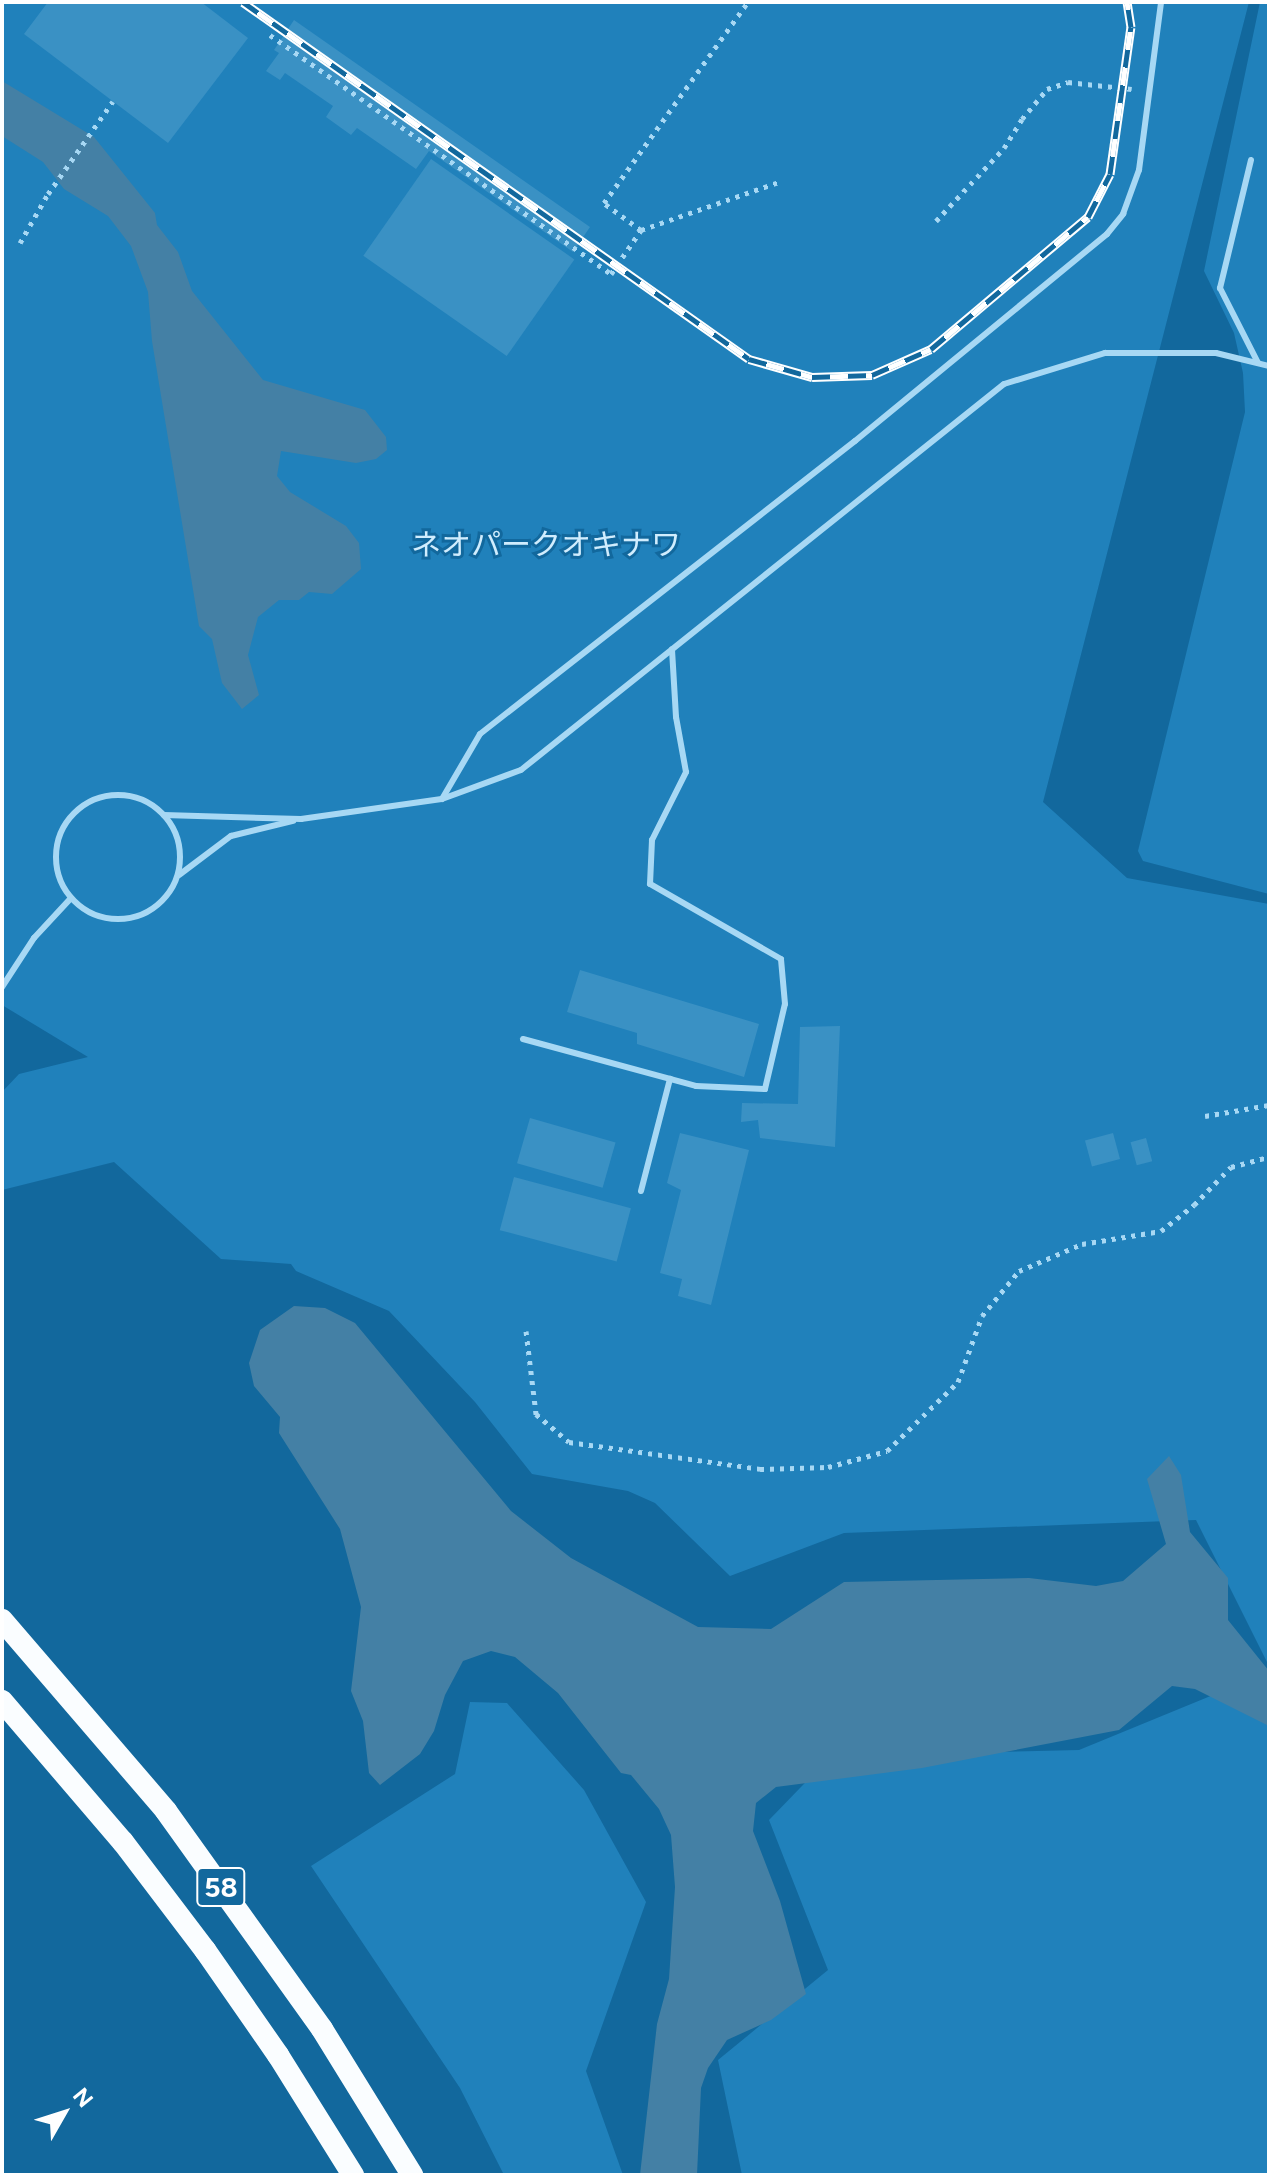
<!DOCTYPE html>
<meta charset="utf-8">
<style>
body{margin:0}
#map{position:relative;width:1271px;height:2177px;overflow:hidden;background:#12689d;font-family:Figtree,"Noto Sans JP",sans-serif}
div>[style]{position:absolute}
.green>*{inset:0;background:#2081bb}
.water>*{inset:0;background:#4480a5}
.building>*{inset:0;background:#3a91c4;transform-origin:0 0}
.path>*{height:5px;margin-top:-2.5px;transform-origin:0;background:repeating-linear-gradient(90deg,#a7d8f4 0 4px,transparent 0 10px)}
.service>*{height:6px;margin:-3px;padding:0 3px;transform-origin:3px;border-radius:3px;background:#a7d8f4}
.service>.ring{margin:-3px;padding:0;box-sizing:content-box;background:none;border:6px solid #a7d8f4;border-radius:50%}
.trunk>*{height:22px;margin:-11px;padding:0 11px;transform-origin:11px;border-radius:11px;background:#fafdff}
.rail>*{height:9px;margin-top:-4.5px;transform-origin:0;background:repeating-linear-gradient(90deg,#12689d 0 18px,#fff 0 36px);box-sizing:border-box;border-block:2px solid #fff}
span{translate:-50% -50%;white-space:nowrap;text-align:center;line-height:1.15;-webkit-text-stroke:6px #12689d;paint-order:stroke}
.shield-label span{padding:2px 6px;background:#12689d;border:2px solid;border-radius:6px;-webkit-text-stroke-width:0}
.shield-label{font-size:28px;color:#fff;font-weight:700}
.park-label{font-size:30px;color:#d0edfe}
.frame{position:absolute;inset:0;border:4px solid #fff;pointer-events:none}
.north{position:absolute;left:24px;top:2073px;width:80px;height:80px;-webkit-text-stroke:6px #12689d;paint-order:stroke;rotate:51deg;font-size:22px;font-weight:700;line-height:32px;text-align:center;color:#fff}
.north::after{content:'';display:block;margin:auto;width:28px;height:36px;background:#fff;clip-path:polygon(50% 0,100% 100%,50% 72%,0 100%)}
</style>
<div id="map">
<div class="green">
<div style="clip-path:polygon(2px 2px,1249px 2px,1043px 802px,1127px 878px,1269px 904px,1269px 1666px,1196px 1520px,844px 1533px,730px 1576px,655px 1503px,628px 1491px,532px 1474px,475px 1402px,389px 1311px,296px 1271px,291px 1264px,221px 1259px,114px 1162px,2px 1190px,2px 1092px,19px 1074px,88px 1057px,2px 1005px)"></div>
<div style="clip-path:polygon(1260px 2px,1269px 2px,1269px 894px,1143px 861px,1138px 851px,1245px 412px,1243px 373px,1234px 333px,1204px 271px)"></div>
<div style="clip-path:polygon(1269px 1672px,1269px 2175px,742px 2175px,718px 2060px,828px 1970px,769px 1820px,831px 1756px,1079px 1750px)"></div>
<div style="clip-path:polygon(470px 1702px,507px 1703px,584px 1790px,646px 1902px,586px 2071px,623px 2175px,504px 2175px,460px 2088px,311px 1866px,455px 1774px)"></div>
</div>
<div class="water">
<div style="clip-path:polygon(2px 81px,94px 137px,155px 213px,157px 225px,178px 252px,192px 291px,263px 380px,365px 410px,386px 437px,387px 450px,376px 459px,356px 463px,281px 451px,277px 476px,290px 492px,346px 526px,359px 543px,361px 569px,332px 594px,309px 592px,299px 600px,279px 600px,258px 617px,248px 655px,259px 695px,242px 709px,222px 683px,212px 639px,199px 626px,152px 341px,148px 292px,131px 246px,108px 216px,64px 189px,43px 162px,2px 136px)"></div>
<div style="clip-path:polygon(294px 1306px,325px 1308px,355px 1323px,511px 1511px,571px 1558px,698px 1627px,771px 1629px,844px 1582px,1029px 1578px,1096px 1586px,1123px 1581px,1166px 1544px,1147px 1479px,1169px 1456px,1181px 1475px,1190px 1532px,1228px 1578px,1228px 1620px,1269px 1671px,1269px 1726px,1195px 1689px,1172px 1686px,1119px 1730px,922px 1768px,776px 1787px,756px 1803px,753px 1831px,780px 1901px,806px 1994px,771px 2020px,727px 2040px,708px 2068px,701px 2088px,697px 2175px,640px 2175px,657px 2024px,669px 1979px,675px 1887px,671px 1835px,659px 1809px,631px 1775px,621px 1773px,558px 1693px,515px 1657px,491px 1651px,463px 1661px,445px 1695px,434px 1731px,420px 1754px,380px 1785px,369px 1773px,363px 1721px,351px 1691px,361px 1607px,340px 1529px,279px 1433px,280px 1417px,254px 1386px,249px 1363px,260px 1330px)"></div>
</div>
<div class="building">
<div style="clip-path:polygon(48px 2px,201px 2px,248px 38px,168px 143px,24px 34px)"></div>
<div style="clip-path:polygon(294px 20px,590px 227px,573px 252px,429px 151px,416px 169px,357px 128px,351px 135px,326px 117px,333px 106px,285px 73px,280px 80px,266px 71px,279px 53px,274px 50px)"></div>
<div style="left:431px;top:159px;width:175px;height:118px;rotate:35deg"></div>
<div style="clip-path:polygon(580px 970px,759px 1024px,744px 1077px,637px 1044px,637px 1033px,567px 1012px)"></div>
<div style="clip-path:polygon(840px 1026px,835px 1147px,760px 1138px,758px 1120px,741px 1122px,742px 1103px,798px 1104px,800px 1027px)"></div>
<div style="left:530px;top:1118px;width:89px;height:47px;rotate:16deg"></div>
<div style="clip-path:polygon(680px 1133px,749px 1150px,711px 1305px,678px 1296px,682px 1279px,660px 1273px,681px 1190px,667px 1183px)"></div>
<div style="left:1113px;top:1133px;width:27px;height:29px;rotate:75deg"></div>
<div style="left:1146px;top:1138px;width:24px;height:16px;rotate:75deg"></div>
<div style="left:514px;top:1177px;width:121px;height:55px;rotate:15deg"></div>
</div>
<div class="path">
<div style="left:270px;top:35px;width:416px;rotate:35deg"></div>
<div style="left:611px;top:274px;width:53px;rotate:-55.7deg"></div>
<div style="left:641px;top:230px;width:46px;rotate:-143.9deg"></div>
<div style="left:604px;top:203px;width:247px;rotate:-54.4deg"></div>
<div style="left:936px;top:221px;width:100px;rotate:-47deg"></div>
<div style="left:1004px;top:148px;width:34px;rotate:-58deg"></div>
<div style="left:1022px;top:119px;width:39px;rotate:-50deg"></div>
<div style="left:1047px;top:89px;width:22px;rotate:-18deg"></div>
<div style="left:1068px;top:82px;width:64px;rotate:6.2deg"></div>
<div style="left:641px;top:230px;width:149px;rotate:-19.2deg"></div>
<div style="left:20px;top:243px;width:56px;rotate:-60.3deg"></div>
<div style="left:48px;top:194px;width:113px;rotate:-55deg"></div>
<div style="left:1205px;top:1116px;width:65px;rotate:-9.8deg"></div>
<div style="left:526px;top:1331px;width:84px;rotate:83.1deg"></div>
<div style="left:536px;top:1414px;width:43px;rotate:40.3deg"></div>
<div style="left:569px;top:1442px;width:193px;rotate:8deg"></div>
<div style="left:760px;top:1469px;width:68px;rotate:-1.7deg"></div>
<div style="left:828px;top:1467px;width:61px;rotate:-15.2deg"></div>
<div style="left:887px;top:1451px;width:99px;rotate:-44.2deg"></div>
<div style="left:958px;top:1382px;width:70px;rotate:-70deg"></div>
<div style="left:982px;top:1316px;width:58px;rotate:-50.6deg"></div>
<div style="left:1019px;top:1271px;width:69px;rotate:-23.2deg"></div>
<div style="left:1082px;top:1244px;width:80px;rotate:-9.3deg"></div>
<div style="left:1161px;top:1231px;width:42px;rotate:-38.2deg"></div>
<div style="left:1194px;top:1205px;width:53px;rotate:-45.8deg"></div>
<div style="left:1231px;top:1167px;width:39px;rotate:-15deg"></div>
</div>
<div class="service">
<div style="left:1251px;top:160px;width:132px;rotate:103.6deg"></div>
<div style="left:1220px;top:288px;width:84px;rotate:63.1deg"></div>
<div class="ring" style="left:56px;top:795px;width:118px;height:118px"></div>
<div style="left:442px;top:799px;width:75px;rotate:-59.7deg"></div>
<div style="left:480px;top:734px;width:476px;rotate:-38deg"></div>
<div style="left:855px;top:441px;width:326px;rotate:-39.4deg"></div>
<div style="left:1107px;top:234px;width:26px;rotate:-51deg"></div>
<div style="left:1123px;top:214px;width:47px;rotate:-70deg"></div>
<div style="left:1139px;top:170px;width:169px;rotate:-82.5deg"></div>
<div style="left:164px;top:815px;width:137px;rotate:1.7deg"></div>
<div style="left:301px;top:819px;width:142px;rotate:-8.1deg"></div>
<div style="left:442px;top:799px;width:84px;rotate:-20.2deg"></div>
<div style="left:521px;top:770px;width:618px;rotate:-38.63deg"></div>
<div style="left:1004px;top:384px;width:106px;rotate:-17.1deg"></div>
<div style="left:1105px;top:353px;width:111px"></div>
<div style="left:1216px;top:353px;width:55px;rotate:13.8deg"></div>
<div style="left:179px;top:875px;width:65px;rotate:-36.9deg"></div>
<div style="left:231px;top:836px;width:64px;rotate:-13.6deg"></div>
<div style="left:2px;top:987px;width:59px;rotate:-56.9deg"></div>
<div style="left:34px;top:938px;width:54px;rotate:-47.2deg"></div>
<div style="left:523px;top:1039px;width:179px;rotate:15.2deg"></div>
<div style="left:696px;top:1086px;width:69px;rotate:2.5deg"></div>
<div style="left:765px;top:1089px;width:87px;rotate:-76.8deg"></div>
<div style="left:785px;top:1004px;width:45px;rotate:-95.1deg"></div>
<div style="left:781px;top:959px;width:151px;rotate:-150.2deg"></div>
<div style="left:650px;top:884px;width:44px;rotate:-87.4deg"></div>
<div style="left:652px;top:840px;width:76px;rotate:-63.4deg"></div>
<div style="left:686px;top:772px;width:56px;rotate:-100.3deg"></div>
<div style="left:676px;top:717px;width:68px;rotate:-93.4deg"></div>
<div style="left:641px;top:1191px;width:116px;rotate:-75.5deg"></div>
</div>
<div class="trunk">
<div style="left:2px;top:1620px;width:252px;rotate:49.3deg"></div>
<div style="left:166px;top:1811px;width:268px;rotate:54.4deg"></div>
<div style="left:322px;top:2029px;width:172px;rotate:58.3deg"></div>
<div style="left:2px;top:1701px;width:186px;rotate:49.4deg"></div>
<div style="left:123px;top:1842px;width:136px;rotate:52.8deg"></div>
<div style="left:205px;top:1950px;width:128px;rotate:55.2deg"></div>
<div style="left:278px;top:2055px;width:142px;rotate:58deg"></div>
</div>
<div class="rail">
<div style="left:243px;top:2px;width:619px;rotate:35.2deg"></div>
<div style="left:749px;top:359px;width:66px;rotate:15.9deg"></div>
<div style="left:812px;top:377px;width:60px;rotate:-1.9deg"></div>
<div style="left:872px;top:375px;width:64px;rotate:-23.8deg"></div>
<div style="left:931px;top:349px;width:205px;rotate:-40.1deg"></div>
<div style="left:1088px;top:217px;width:48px;rotate:-62.9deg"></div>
<div style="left:1110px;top:174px;width:148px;rotate:-81.9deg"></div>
<div style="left:1131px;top:27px;width:25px;rotate:-99deg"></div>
</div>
<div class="shield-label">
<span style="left:221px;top:1887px">58</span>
</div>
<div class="park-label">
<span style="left:546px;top:545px">ネオパークオキナワ</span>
</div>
<div class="frame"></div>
<div class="north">N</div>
</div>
